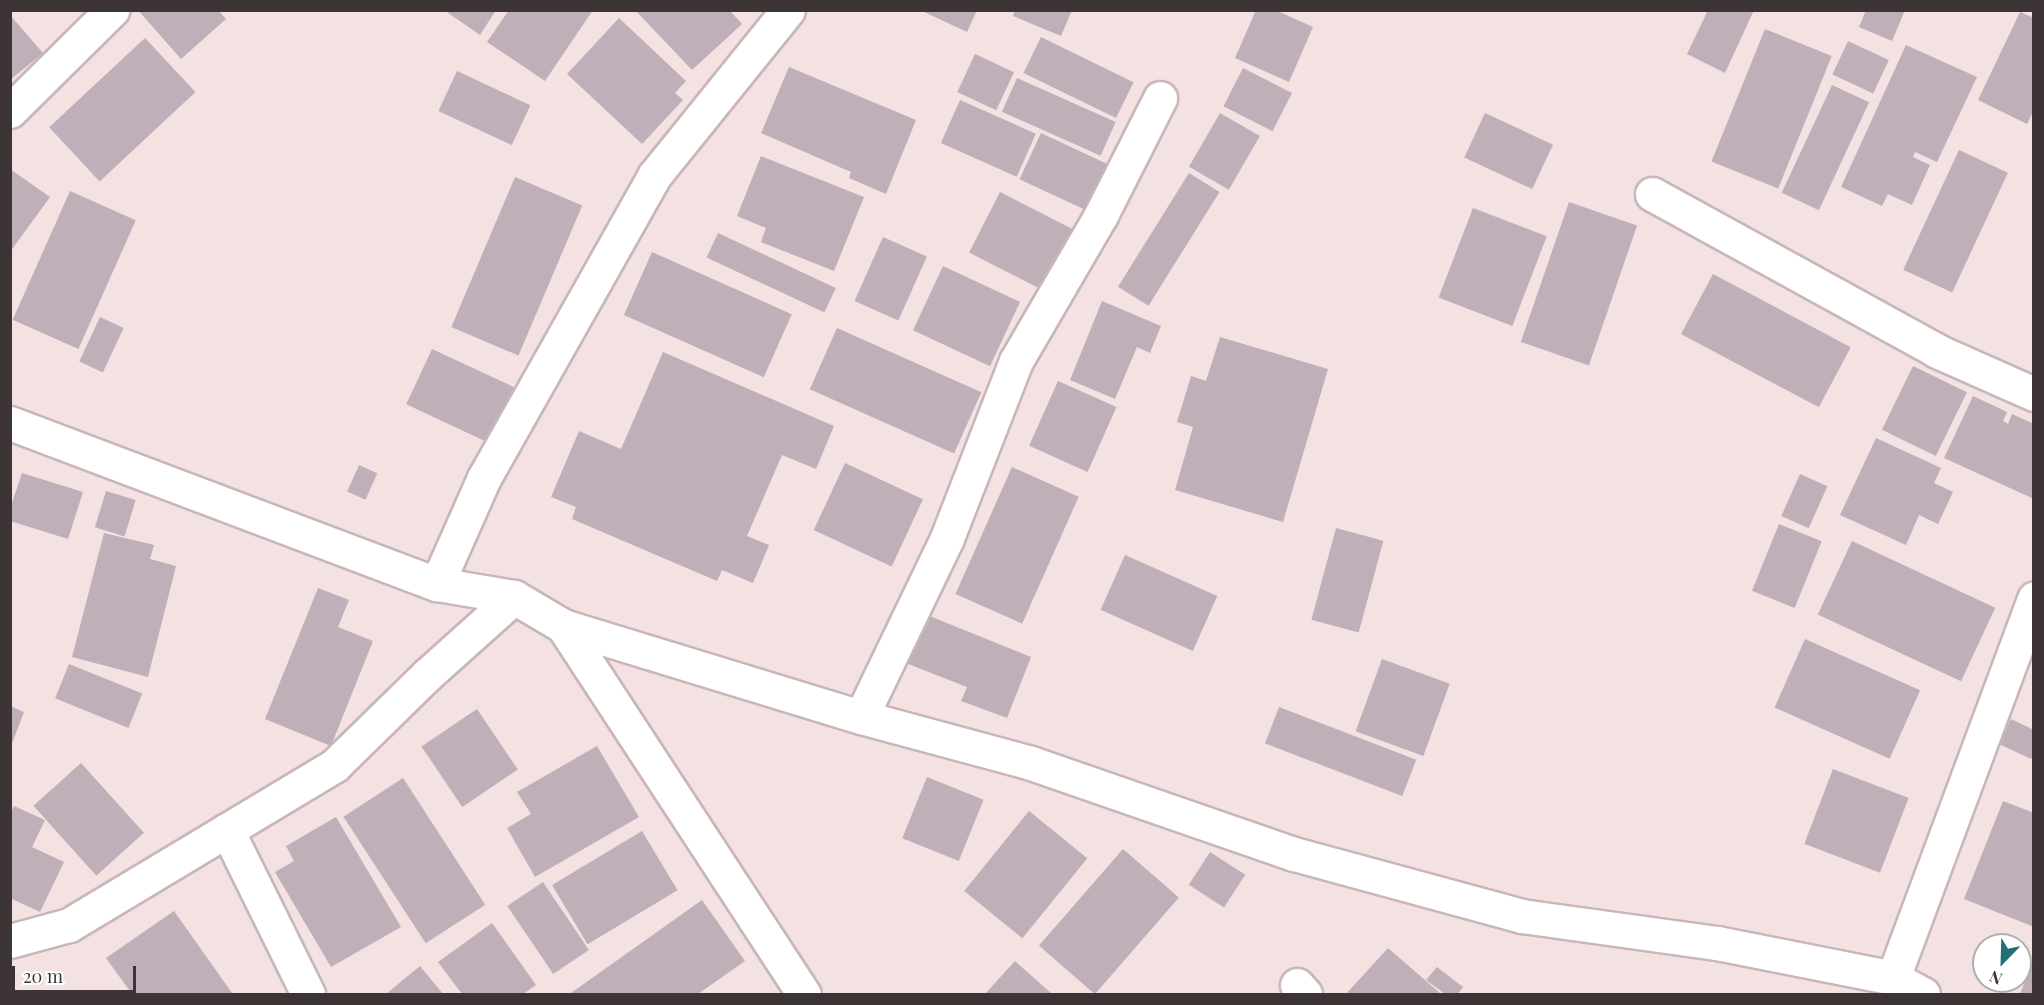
<!DOCTYPE html>
<style>
body{margin:0}
#map{position:relative;width:2044px;height:1005px;overflow:hidden;background:#f4e1e2;font-family:"Playfair Display",serif}
div>[style]{position:absolute}
.building>*{inset:0;background:#beafb9;transform-origin:0 0}
.roads{filter:drop-shadow(2px 0 #c9b6b8) drop-shadow(-2px 0 #c9b6b8) drop-shadow(0 2px #c9b6b8) drop-shadow(0 -2px #c9b6b8)}
.street>*{height:33px;margin:-16.5px;padding:0 16.5px;transform-origin:16.5px;border-radius:16.5px;background:#fff}
span{translate:-50% -50%;white-space:nowrap;text-align:center;line-height:1.15;-webkit-text-stroke:4.5px #fff;paint-order:stroke}
.frame{position:absolute;inset:0;border:12px solid #3c3435;pointer-events:none}
.north{position:absolute;left:1972px;top:933px;width:60px;height:60px;box-sizing:border-box;background:#fff;border:2px solid #b1aeae;border-radius:50%;rotate:203deg;font-size:16px;font-weight:700;line-height:24px;text-align:center;color:#3c3435}
.north::after{content:'';display:block;margin:auto;width:21px;height:27px;background:#246e77;clip-path:polygon(50% 0,100% 100%,50% 72%,0 100%)}
.scale{position:absolute;left:12px;top:966px;width:124px;height:27px;box-sizing:border-box;border:3px solid #3c3435;border-top:0;padding-left:8px;font-size:18px;line-height:21px;white-space:nowrap;color:#3c3435;-webkit-text-stroke:4px #fff;paint-order:stroke}
</style>
<div id="map">
<div class="building">
<div style="clip-path:polygon(138px 10px,218px 10px,226px 19px,181px 59px)"></div>
<div style="clip-path:polygon(444px 10px,496px 10px,480px 35px)"></div>
<div style="clip-path:polygon(509px 10px,593px 10px,545px 81px,487px 42px)"></div>
<div style="clip-path:polygon(635px 10px,729px 10px,742px 24px,692px 70px)"></div>
<div style="clip-path:polygon(920px 10px,977px 10px,967px 32px)"></div>
<div style="clip-path:polygon(1015px 10px,1072px 10px,1061px 36px,1013px 16px)"></div>
<div style="clip-path:polygon(1256px 10px,1275px 10px,1313px 27px,1289px 82px,1235px 58px)"></div>
<div style="clip-path:polygon(1708px 10px,1754px 10px,1725px 73px,1687px 54px)"></div>
<div style="clip-path:polygon(1866px 10px,1905px 10px,1892px 41px,1859px 27px)"></div>
<div style="clip-path:polygon(2020px 12px,2034px 18px,2034px 110px,2027px 124px,1978px 100px)"></div>
<div style="clip-path:polygon(10px 15px,43px 53px,10px 80px)"></div>
<div style="clip-path:polygon(619px 18px,686px 81px,675px 93px,683px 100px,642px 144px,567px 74px)"></div>
<div style="left:1765px;top:29px;width:72px;height:143px;rotate:22deg"></div>
<div style="left:1041px;top:37px;width:103px;height:40px;rotate:26deg"></div>
<div style="left:145px;top:38px;width:74px;height:131px;rotate:47deg"></div>
<div style="left:1848px;top:41px;width:45px;height:37px;rotate:25deg"></div>
<div style="clip-path:polygon(1906px 45px,1977px 77px,1937px 162px,1915px 152px,1913px 157px,1930px 165px,1912px 205px,1888px 194px,1882px 206px,1841px 187px)"></div>
<div style="left:975px;top:54px;width:43px;height:42px;rotate:25deg"></div>
<div style="clip-path:polygon(789px 67px,916px 120px,886px 194px,849px 178px,851px 172px,761px 133px)"></div>
<div style="left:1243px;top:68px;width:55px;height:43px;rotate:27deg"></div>
<div style="left:457px;top:71px;width:81px;height:44px;rotate:25deg"></div>
<div style="left:1017px;top:78px;width:108px;height:37px;rotate:24deg"></div>
<div style="left:1832px;top:85px;width:41px;height:119px;rotate:25deg"></div>
<div style="left:960px;top:100px;width:83px;height:47px;rotate:24deg"></div>
<div style="left:1220px;top:113px;width:46px;height:62px;rotate:30deg"></div>
<div style="left:1485px;top:113px;width:75px;height:49px;rotate:25deg"></div>
<div style="left:1041px;top:133px;width:79px;height:51px;rotate:25deg"></div>
<div style="left:1959px;top:150px;width:54px;height:132px;rotate:25deg"></div>
<div style="clip-path:polygon(761px 156px,864px 197px,834px 271px,761px 242px,766px 228px,737px 216px)"></div>
<div style="clip-path:polygon(10px 169px,50px 197px,10px 252px)"></div>
<div style="left:1189px;top:173px;width:36px;height:134px;rotate:32deg"></div>
<div style="left:515px;top:177px;width:73px;height:163px;rotate:23deg"></div>
<div style="left:70px;top:191px;width:72px;height:141px;rotate:24deg"></div>
<div style="left:1000px;top:192px;width:83px;height:68px;rotate:27deg"></div>
<div style="left:1569px;top:202px;width:72px;height:148px;rotate:19deg"></div>
<div style="left:1473px;top:208px;width:79px;height:96px;rotate:21deg"></div>
<div style="left:718px;top:233px;width:130px;height:27px;rotate:25deg"></div>
<div style="left:883px;top:237px;width:48px;height:70px;rotate:24deg"></div>
<div style="left:652px;top:252px;width:153px;height:69px;rotate:24deg"></div>
<div style="left:943px;top:266px;width:85px;height:71px;rotate:25deg"></div>
<div style="left:1713px;top:274px;width:156px;height:68px;rotate:28deg"></div>
<div style="clip-path:polygon(1102px 301px,1161px 326px,1150px 353px,1137px 347px,1115px 399px,1070px 380px)"></div>
<div style="left:100px;top:317px;width:26px;height:49px;rotate:25deg"></div>
<div style="left:837px;top:328px;width:158px;height:67px;rotate:24deg"></div>
<div style="clip-path:polygon(1220px 337px,1328px 369px,1283px 522px,1175px 490px,1193px 427px,1177px 422px,1191px 376px,1206px 381px)"></div>
<div style="left:432px;top:349px;width:92px;height:61px;rotate:25deg"></div>
<div style="clip-path:polygon(663px 352px,834px 426px,816px 469px,782px 455px,747px 536px,769px 545px,753px 583px,722px 570px,717px 581px,572px 519px,576px 507px,551px 497px,579px 431px,621px 449px)"></div>
<div style="left:1913px;top:366px;width:60px;height:71px;rotate:26deg"></div>
<div style="left:1058px;top:381px;width:64px;height:71px;rotate:24deg"></div>
<div style="clip-path:polygon(1973px 396px,2007px 412px,2003px 421px,2008px 424px,2012px 414px,2034px 424px,2034px 499px,1944px 458px)"></div>
<div style="clip-path:polygon(1876px 438px,1941px 468px,1934px 483px,1953px 492px,1938px 524px,1919px 515px,1906px 545px,1840px 515px)"></div>
<div style="left:845px;top:463px;width:86px;height:74px;rotate:25deg"></div>
<div style="left:359px;top:465px;width:20px;height:29px;rotate:24deg"></div>
<div style="left:1012px;top:467px;width:73px;height:139px;rotate:24deg"></div>
<div style="clip-path:polygon(22px 473px,83px 492px,68px 539px,10px 521px,10px 509px)"></div>
<div style="left:1800px;top:474px;width:30px;height:46px;rotate:24deg"></div>
<div style="left:106px;top:491px;width:31px;height:38px;rotate:17deg"></div>
<div style="left:1779px;top:524px;width:46px;height:72px;rotate:22deg"></div>
<div style="left:1336px;top:528px;width:49px;height:95px;rotate:15deg"></div>
<div style="clip-path:polygon(104px 533px,154px 545px,150px 559px,176px 566px,148px 677px,72px 657px)"></div>
<div style="left:1852px;top:541px;width:158px;height:81px;rotate:25deg"></div>
<div style="left:1125px;top:555px;width:101px;height:60px;rotate:24deg"></div>
<div style="clip-path:polygon(318px 588px,349px 600px,338px 627px,373px 641px,331px 746px,265px 719px)"></div>
<div style="clip-path:polygon(922px 613px,1031px 657px,1007px 718px,961px 701px,967px 687px,903px 662px)"></div>
<div style="left:1805px;top:639px;width:126px;height:75px;rotate:24deg"></div>
<div style="left:1382px;top:659px;width:72px;height:77px;rotate:20deg"></div>
<div style="left:69px;top:664px;width:79px;height:37px;rotate:22deg"></div>
<div style="clip-path:polygon(10px 706px,24px 712px,11px 746px,10px 746px)"></div>
<div style="left:1279px;top:707px;width:147px;height:39px;rotate:21deg"></div>
<div style="left:477px;top:709px;width:73px;height:67px;rotate:56deg"></div>
<div style="clip-path:polygon(2011px 719px,2034px 730px,2034px 753px,2031px 759px,1999px 744px)"></div>
<div style="clip-path:polygon(597px 746px,639px 817px,535px 877px,507px 828px,531px 814px,517px 792px)"></div>
<div style="left:81px;top:763px;width:94px;height:64px;rotate:48deg"></div>
<div style="left:1833px;top:769px;width:81px;height:80px;rotate:21deg"></div>
<div style="left:927px;top:777px;width:61px;height:66px;rotate:22deg"></div>
<div style="left:403px;top:778px;width:151px;height:71px;rotate:57deg"></div>
<div style="clip-path:polygon(2003px 801px,2034px 813px,2034px 927px,1964px 899px)"></div>
<div style="clip-path:polygon(14px 806px,45px 820px,32px 847px,64px 862px,40px 912px,10px 898px,10px 814px)"></div>
<div style="left:1029px;top:811px;width:75px;height:103px;rotate:39deg"></div>
<div style="clip-path:polygon(336px 817px,401px 927px,331px 967px,275px 872px,294px 861px,286px 846px)"></div>
<div style="left:642px;top:831px;width:69px;height:105px;rotate:59deg"></div>
<div style="left:1123px;top:849px;width:74px;height:128px;rotate:41deg"></div>
<div style="left:1210px;top:852px;width:42px;height:39px;rotate:33deg"></div>
<div style="left:543px;top:882px;width:82px;height:43px;rotate:56deg"></div>
<div style="clip-path:polygon(702px 900px,745px 961px,698px 994px,572px 994px,571px 993px)"></div>
<div style="clip-path:polygon(174px 911px,232px 993px,230px 994px,132px 994px,106px 958px)"></div>
<div style="clip-path:polygon(492px 923px,536px 985px,523px 994px,462px 994px,438px 962px)"></div>
<div style="clip-path:polygon(1388px 948px,1441px 994px,1346px 994px)"></div>
<div style="clip-path:polygon(2034px 959px,2034px 994px,2020px 994px)"></div>
<div style="clip-path:polygon(1015px 961px,1052px 994px,985px 994px)"></div>
<div style="clip-path:polygon(420px 966px,443px 994px,386px 994px)"></div>
<div style="clip-path:polygon(1437px 967px,1463px 987px,1458px 994px,1445px 994px,1426px 980px)"></div>
</div>
<div class="roads">
<div class="street">
<div style="left:10px;top:111px;width:144px;rotate:-44.7deg"></div>
<div style="left:1652px;top:194px;width:325px;rotate:28.8deg"></div>
<div style="left:1937px;top:351px;width:106px;rotate:23.9deg"></div>
<div style="left:10px;top:423px;width:456px;rotate:20.7deg"></div>
<div style="left:437px;top:584px;width:78px;rotate:9.6deg"></div>
<div style="left:514px;top:597px;width:57px;rotate:30.6deg"></div>
<div style="left:563px;top:626px;width:312px;rotate:17deg"></div>
<div style="left:861px;top:717px;width:176px;rotate:15.1deg"></div>
<div style="left:1031px;top:763px;width:278px;rotate:19.1deg"></div>
<div style="left:1294px;top:854px;width:236px;rotate:15.2deg"></div>
<div style="left:1522px;top:916px;width:197px;rotate:7.9deg"></div>
<div style="left:1717px;top:943px;width:179px;rotate:11.2deg"></div>
<div style="left:1893px;top:978px;width:34px;rotate:28deg"></div>
<div style="left:437px;top:584px;width:116px;rotate:-66.1deg"></div>
<div style="left:484px;top:478px;width:347px;rotate:-60.6deg"></div>
<div style="left:654px;top:176px;width:213px;rotate:-51.1deg"></div>
<div style="left:563px;top:626px;width:440px;rotate:56.8deg"></div>
<div style="left:861px;top:717px;width:199px;rotate:-64.3deg"></div>
<div style="left:947px;top:538px;width:190px;rotate:-68.7deg"></div>
<div style="left:1016px;top:361px;width:169px;rotate:-59.8deg"></div>
<div style="left:1101px;top:215px;width:131px;rotate:-63.2deg"></div>
<div style="left:227px;top:830px;width:183px;rotate:63.7deg"></div>
<div style="left:10px;top:941px;width:61px;rotate:-15.2deg"></div>
<div style="left:69px;top:925px;width:310px;rotate:-31deg"></div>
<div style="left:335px;top:765px;width:129px;rotate:-44.4deg"></div>
<div style="left:427px;top:675px;width:117px;rotate:-41.9deg"></div>
<div style="left:1893px;top:978px;width:405px;rotate:-69.6deg"></div>
<div style="left:1297px;top:985px;width:12px;rotate:48deg"></div>
</div>
</div>
<div class="frame"></div>
<div class="north">N</div>
<div class="scale">20 m</div>
</div>
